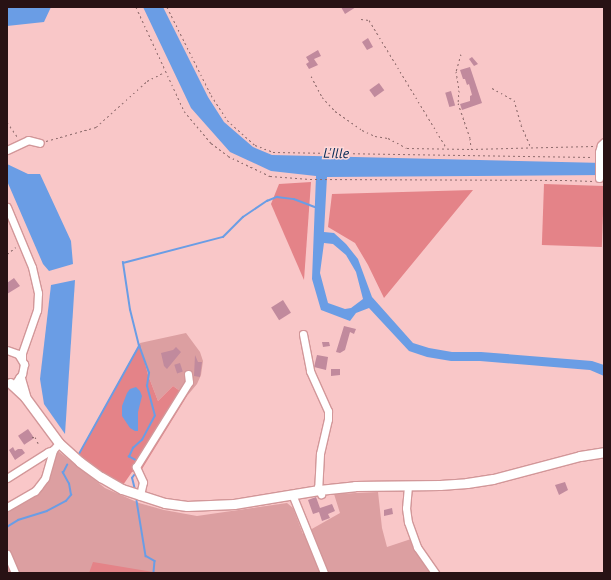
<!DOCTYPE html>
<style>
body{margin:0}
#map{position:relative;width:611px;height:580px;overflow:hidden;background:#f9c7c8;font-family:"PT Sans",sans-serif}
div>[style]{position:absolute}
.green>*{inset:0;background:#dc9fa1}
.forest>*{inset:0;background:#e48388;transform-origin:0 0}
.water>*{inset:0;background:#6a9de5}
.stream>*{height:1.5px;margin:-0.75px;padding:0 0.75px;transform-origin:0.75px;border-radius:0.75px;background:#6a9de5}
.building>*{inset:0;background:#c18a9d;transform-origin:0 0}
.path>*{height:1px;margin-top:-0.5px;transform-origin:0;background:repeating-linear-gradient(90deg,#8e6b6c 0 2px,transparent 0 5px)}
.roads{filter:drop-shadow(1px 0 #d29799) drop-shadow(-1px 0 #d29799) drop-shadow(0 1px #d29799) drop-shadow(0 -1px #d29799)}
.minor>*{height:7px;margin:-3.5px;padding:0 3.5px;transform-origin:3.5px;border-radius:3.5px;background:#fff}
.major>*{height:9px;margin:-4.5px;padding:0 4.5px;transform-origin:4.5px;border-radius:4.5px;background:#fff}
span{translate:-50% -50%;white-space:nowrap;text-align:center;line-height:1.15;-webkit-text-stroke:3px #fed8d8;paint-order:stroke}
.water-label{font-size:14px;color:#062955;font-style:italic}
.frame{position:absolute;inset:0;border:8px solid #281214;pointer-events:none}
</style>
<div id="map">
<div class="green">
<div style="clip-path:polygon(186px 333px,200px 352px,203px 361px,201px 375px,197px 384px,187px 396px,173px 386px,158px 401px,148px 375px,140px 343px)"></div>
<div style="clip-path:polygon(58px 451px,105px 488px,139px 503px,164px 510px,197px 516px,287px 503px,293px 508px,303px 534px,340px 513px,334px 494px,378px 492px,382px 528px,387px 547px,411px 539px,433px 573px,7px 573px,7px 509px,30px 497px,49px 475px)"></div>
</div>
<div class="forest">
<div style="clip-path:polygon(311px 182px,304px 280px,271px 204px,279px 184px)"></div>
<div style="left:544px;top:184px;width:60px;height:61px;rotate:2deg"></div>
<div style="clip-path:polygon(473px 190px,384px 298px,368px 265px,355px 243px,328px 227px,332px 194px)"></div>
<div style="clip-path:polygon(140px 343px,148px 375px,158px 401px,173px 386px,187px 396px,142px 469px,132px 472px,123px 485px,94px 469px,78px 455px)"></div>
<div style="clip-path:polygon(93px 562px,159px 573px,89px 573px)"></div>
</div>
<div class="water">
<div style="clip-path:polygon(7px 7px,51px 7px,44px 22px,7px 26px)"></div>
<div style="clip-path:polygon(evenodd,143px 7px,163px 7px,208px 97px,224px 122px,253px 147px,272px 155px,604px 163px,604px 175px,327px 177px,324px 232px,334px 233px,346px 244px,358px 259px,372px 297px,413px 343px,429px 348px,452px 352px,481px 352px,592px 361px,604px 365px,604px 376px,590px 370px,480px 361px,451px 361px,427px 357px,409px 351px,369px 308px,356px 313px,350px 321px,321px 310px,312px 279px,316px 176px,271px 171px,230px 152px,191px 108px,143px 7px,324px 243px,333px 244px,346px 255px,356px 272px,363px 299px,351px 308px,345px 309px,328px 303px,320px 273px,324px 243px)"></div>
<div style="clip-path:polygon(7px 164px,28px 174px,40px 174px,71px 241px,73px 264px,49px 271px,43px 264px,7px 181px)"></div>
<div style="clip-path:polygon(75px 280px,65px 434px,44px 404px,40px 379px,51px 285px)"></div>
<div style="clip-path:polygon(136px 387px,140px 391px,142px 396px,138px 412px,138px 431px,135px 431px,130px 428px,122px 416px,122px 406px,127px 393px,130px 389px)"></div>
</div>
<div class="stream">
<div style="left:79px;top:454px;width:124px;rotate:-60.9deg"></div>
<div style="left:139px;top:346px;width:37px;rotate:-104deg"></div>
<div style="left:130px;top:310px;width:48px;rotate:-98.5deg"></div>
<div style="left:123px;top:263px;width:103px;rotate:-14.6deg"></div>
<div style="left:223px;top:237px;width:28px;rotate:-45deg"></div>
<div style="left:243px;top:217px;width:29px;rotate:-34deg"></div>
<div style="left:267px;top:201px;width:11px;rotate:-22deg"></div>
<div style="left:277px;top:197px;width:17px;rotate:7deg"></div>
<div style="left:294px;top:199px;width:22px;rotate:21deg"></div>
<div style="left:137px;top:461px;width:9px;rotate:-153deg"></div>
<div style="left:129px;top:457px;width:10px;rotate:-66deg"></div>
<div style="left:133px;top:448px;width:12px;rotate:-42deg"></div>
<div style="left:142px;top:440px;width:27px;rotate:-62deg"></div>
<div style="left:155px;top:416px;width:31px;rotate:-105deg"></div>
<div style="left:147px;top:386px;width:13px;rotate:-81deg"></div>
<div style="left:149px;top:373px;width:29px;rotate:-110deg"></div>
<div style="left:135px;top:490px;width:12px;rotate:-104deg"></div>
<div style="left:132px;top:478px;width:5px;rotate:-53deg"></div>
<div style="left:137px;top:501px;width:56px;rotate:80.7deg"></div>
<div style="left:146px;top:556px;width:10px;rotate:29deg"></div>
<div style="left:155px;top:561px;width:12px;rotate:95deg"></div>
<div style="left:7px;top:527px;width:13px;rotate:-32deg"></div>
<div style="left:18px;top:520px;width:30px;rotate:-17deg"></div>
<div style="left:47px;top:511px;width:21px;rotate:-28deg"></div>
<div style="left:66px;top:501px;width:8px;rotate:-50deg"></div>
<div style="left:71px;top:495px;width:11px;rotate:-100deg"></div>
<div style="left:69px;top:484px;width:13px;rotate:-119deg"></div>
<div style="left:63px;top:473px;width:9px;rotate:-63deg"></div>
</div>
<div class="building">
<div style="clip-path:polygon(341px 7px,356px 7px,345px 14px)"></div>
<div style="clip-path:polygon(368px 38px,373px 47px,367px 50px,362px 42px)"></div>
<div style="clip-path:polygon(318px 50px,321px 56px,314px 59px,318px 65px,309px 69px,306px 64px,309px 62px,306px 57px)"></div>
<div style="clip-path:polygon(472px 57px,478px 64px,474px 66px,469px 59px)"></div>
<div style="clip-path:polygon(470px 67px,482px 103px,462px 110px,460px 104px,470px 101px,470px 96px,472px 95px,469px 84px,467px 85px,465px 79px,463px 79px,460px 70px)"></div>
<div style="left:379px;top:83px;width:9px;height:12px;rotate:54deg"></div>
<div style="left:451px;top:91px;width:15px;height:6px;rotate:74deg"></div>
<div style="clip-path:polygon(14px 278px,20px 286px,7px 294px,7px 283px)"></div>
<div style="left:283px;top:300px;width:15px;height:14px;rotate:58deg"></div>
<div style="clip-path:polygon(344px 326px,356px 329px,354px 334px,350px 332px,345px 350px,340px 353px,336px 352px)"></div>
<div style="clip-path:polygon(322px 342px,329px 342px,330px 346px,323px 347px)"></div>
<div style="clip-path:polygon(176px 347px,181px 352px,167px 369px,164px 366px,161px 353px,173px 350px)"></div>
<div style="clip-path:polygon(195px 355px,198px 362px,202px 362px,200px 377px,194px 376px)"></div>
<div style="clip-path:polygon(317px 355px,328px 357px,326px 370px,314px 367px)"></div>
<div style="left:180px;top:363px;width:9px;height:6px;rotate:72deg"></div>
<div style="clip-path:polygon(331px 369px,340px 369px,340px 375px,331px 376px)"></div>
<div style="left:28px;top:429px;width:11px;height:12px;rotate:56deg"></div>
<div style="clip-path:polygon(13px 447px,15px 451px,18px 449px,22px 449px,25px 453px,15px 460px,9px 450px)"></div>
<div style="clip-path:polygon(565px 482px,568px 490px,559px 495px,555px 485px)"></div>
<div style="clip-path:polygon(316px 497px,320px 508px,332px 504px,335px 511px,328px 514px,330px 518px,322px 521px,319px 512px,313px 514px,308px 500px)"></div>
<div style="clip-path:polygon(392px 508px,393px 514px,384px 516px,384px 510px)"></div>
</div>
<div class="path">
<div style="left:136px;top:7px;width:115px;rotate:65.2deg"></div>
<div style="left:184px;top:111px;width:42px;rotate:49.8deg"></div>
<div style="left:211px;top:143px;width:21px;rotate:37deg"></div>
<div style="left:228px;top:156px;width:47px;rotate:25.5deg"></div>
<div style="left:270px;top:176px;width:40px;rotate:4.3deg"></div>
<div style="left:310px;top:179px;width:255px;rotate:0.2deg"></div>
<div style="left:565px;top:180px;width:28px;rotate:2deg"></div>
<div style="left:167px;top:7px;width:98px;rotate:63.4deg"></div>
<div style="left:211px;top:95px;width:30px;rotate:57deg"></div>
<div style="left:227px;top:120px;width:38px;rotate:42deg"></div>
<div style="left:255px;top:145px;width:19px;rotate:21deg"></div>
<div style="left:273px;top:152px;width:320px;rotate:0.9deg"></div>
<div style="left:361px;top:19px;width:8px;rotate:7deg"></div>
<div style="left:369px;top:20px;width:149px;rotate:58.8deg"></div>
<div style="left:461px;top:54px;width:18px;rotate:106deg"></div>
<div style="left:456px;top:71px;width:19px;rotate:81deg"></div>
<div style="left:459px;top:90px;width:13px;rotate:94deg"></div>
<div style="left:458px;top:103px;width:37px;rotate:71deg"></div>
<div style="left:470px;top:138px;width:10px;rotate:84deg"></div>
<div style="left:311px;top:76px;width:24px;rotate:62deg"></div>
<div style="left:322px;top:97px;width:19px;rotate:47deg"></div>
<div style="left:335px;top:111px;width:33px;rotate:35deg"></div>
<div style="left:362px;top:130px;width:14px;rotate:25deg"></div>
<div style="left:375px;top:136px;width:13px;rotate:9deg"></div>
<div style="left:388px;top:138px;width:21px;rotate:28deg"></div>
<div style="left:407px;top:148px;width:64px;rotate:0.9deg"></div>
<div style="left:471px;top:149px;width:123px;rotate:-1.4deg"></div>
<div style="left:492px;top:88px;width:25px;rotate:29deg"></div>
<div style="left:514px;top:100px;width:26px;rotate:74deg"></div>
<div style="left:521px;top:125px;width:24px;rotate:66deg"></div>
<div style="left:7px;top:122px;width:19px;rotate:55deg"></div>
<div style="left:46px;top:141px;width:52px;rotate:-15.6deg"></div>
<div style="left:96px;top:127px;width:69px;rotate:-42deg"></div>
<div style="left:147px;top:81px;width:20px;rotate:-27deg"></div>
<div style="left:7px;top:254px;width:11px;rotate:-38deg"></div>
<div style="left:32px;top:437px;width:3px"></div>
<div style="left:35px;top:437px;width:7px;rotate:63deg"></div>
</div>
<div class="roads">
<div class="minor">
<div style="left:7px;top:150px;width:23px;rotate:-25deg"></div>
<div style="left:28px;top:140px;width:12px;rotate:14deg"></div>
<div style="left:599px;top:178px;width:26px;rotate:-90deg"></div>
<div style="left:599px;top:152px;width:7px;rotate:-74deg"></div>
<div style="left:601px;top:145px;width:4px;rotate:-45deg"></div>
<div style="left:7px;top:207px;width:65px;rotate:67.4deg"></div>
<div style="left:32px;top:267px;width:27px;rotate:77deg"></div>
<div style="left:38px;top:293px;width:17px;rotate:93deg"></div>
<div style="left:37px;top:310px;width:46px;rotate:109.2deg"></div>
<div style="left:22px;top:353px;width:6px;rotate:90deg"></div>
<div style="left:303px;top:334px;width:38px;rotate:79deg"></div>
<div style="left:310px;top:371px;width:44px;rotate:65.8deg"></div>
<div style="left:328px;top:411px;width:8px;rotate:90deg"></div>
<div style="left:328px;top:419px;width:36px;rotate:103deg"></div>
<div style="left:320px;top:454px;width:33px;rotate:93deg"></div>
<div style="left:318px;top:487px;width:8px;rotate:67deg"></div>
<div style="left:7px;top:350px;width:12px;rotate:20deg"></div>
<div style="left:18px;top:354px;width:12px;rotate:59deg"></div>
<div style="left:24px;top:364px;width:10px;rotate:101deg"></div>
<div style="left:22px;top:374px;width:9px;rotate:126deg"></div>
<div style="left:7px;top:478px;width:49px;rotate:-32.4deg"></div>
<div style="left:48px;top:452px;width:5px;rotate:-22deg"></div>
<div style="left:408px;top:486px;width:22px;rotate:95deg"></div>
<div style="left:406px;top:508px;width:14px;rotate:82deg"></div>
<div style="left:408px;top:522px;width:27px;rotate:70deg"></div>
<div style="left:417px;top:547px;width:32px;rotate:55deg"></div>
<div style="left:292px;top:494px;width:85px;rotate:67.9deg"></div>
<div style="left:140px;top:495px;width:13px;rotate:-77deg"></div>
<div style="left:143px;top:482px;width:17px;rotate:-115deg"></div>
<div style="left:136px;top:467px;width:100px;rotate:-58.1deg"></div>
<div style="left:189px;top:382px;width:8px;rotate:-97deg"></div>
<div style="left:7px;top:507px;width:32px;rotate:-30deg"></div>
<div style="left:35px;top:491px;width:6px;rotate:-51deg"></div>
<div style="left:39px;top:486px;width:10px;rotate:-53deg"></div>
<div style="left:45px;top:478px;width:29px;rotate:-74deg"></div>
<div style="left:53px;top:450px;width:9px;rotate:-49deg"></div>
<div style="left:7px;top:554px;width:21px;rotate:67deg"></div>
</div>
<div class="major">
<div style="left:20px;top:378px;width:19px;rotate:74deg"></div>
<div style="left:10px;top:383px;width:21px;rotate:43deg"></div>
<div style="left:25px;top:397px;width:57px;rotate:53.5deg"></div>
<div style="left:59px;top:443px;width:28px;rotate:42deg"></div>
<div style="left:80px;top:462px;width:26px;rotate:36deg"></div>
<div style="left:101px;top:477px;width:24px;rotate:30deg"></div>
<div style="left:122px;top:489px;width:19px;rotate:18deg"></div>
<div style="left:140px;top:495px;width:26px;rotate:18deg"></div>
<div style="left:165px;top:503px;width:22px;rotate:8deg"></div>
<div style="left:187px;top:506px;width:47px;rotate:-2.4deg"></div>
<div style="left:234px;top:504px;width:86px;rotate:-9.4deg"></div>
<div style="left:319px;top:490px;width:36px;rotate:-6deg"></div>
<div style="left:355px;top:486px;width:85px;rotate:-0.7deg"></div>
<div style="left:440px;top:485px;width:27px;rotate:-4deg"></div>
<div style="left:467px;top:483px;width:26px;rotate:-9deg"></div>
<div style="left:493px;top:479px;width:90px;rotate:-14.8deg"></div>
<div style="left:580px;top:456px;width:24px;rotate:-9deg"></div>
</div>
</div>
<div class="water-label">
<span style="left:336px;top:153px;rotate:1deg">L'Ille</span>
</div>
<div class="frame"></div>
</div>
